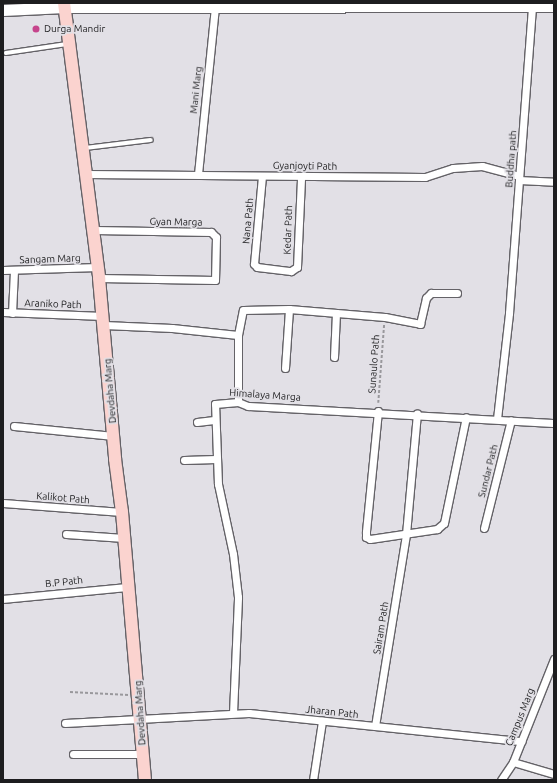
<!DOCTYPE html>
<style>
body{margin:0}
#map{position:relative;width:557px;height:783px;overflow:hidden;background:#e2e0e6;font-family:Ubuntu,sans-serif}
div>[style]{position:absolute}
.path>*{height:1.5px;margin-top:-0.75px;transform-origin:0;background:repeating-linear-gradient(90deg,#99989c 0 3px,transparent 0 5px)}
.roads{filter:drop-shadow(1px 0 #646267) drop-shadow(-1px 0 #646267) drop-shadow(0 1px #646267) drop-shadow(0 -1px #646267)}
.service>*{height:3.5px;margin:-1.75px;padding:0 1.75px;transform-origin:1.75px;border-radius:1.75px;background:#fff}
.minor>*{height:7px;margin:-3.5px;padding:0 3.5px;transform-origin:3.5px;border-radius:3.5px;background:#fff}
.secondary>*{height:11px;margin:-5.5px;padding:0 5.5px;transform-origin:5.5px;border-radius:5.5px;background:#fff}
.primary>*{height:12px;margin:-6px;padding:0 6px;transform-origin:6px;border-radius:6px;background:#fbd3cf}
.dots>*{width:11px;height:11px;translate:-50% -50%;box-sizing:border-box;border:2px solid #e2e0e6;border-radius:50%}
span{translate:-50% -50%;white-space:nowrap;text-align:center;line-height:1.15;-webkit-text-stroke:3.5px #e2e0e6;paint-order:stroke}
.poi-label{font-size:10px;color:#1d1d1f}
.left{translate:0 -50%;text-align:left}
.street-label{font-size:10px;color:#1d1d1f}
.frame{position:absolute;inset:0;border:4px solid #1d1d1f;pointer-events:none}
</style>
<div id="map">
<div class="path">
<div style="left:378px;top:403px;width:80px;rotate:-85.7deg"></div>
<div style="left:70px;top:692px;width:59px;rotate:2.9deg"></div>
</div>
<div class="roads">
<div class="service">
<div style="left:6px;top:53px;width:63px;rotate:-8.3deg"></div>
<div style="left:85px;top:148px;width:66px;rotate:-6.9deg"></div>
</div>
<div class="minor">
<div style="left:87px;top:174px;width:338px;rotate:0.5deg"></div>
<div style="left:425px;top:177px;width:29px;rotate:-18deg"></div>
<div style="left:453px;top:168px;width:29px;rotate:-4deg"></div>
<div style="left:482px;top:166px;width:38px;rotate:15deg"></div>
<div style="left:198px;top:174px;width:167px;rotate:-84.2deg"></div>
<div style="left:262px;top:176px;width:88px;rotate:95.2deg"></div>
<div style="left:254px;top:264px;width:4px;rotate:45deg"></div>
<div style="left:257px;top:267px;width:34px;rotate:7deg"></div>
<div style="left:291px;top:271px;width:7px;rotate:-34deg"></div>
<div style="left:297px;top:267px;width:89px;rotate:-87.4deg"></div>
<div style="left:519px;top:180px;width:35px;rotate:3deg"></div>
<div style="left:94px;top:230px;width:117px;rotate:1deg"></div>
<div style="left:211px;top:232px;width:7px;rotate:45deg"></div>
<div style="left:216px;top:237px;width:43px;rotate:91.3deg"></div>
<div style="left:215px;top:280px;width:116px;rotate:-179deg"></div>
<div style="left:3px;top:270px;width:95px;rotate:-1.8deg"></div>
<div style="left:3px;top:312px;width:100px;rotate:2.3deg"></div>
<div style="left:12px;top:313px;width:43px;rotate:-87.3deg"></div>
<div style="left:104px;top:325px;width:68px;rotate:2.5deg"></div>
<div style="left:172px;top:328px;width:66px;rotate:6.1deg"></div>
<div style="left:238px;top:335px;width:25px;rotate:-79deg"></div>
<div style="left:243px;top:310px;width:46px;rotate:-1.2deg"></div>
<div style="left:289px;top:309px;width:96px;rotate:4.8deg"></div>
<div style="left:385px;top:317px;width:36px;rotate:11deg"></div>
<div style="left:420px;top:324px;width:27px;rotate:-77deg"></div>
<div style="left:426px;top:298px;width:7px;rotate:-45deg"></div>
<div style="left:431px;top:293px;width:26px"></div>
<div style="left:334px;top:357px;width:44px;rotate:-87.4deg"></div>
<div style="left:285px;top:368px;width:59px;rotate:-86.1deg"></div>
<div style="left:238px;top:402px;width:67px;rotate:-90deg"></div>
<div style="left:378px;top:411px;width:122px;rotate:95.7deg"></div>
<div style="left:366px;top:532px;width:5px;rotate:90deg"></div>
<div style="left:366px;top:537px;width:4px;rotate:27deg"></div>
<div style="left:370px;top:539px;width:68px;rotate:-8.5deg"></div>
<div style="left:437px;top:529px;width:9px;rotate:-41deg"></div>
<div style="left:444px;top:523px;width:108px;rotate:-78.3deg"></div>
<div style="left:497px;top:419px;width:107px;rotate:-83.5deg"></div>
<div style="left:509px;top:313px;width:309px;rotate:-85.7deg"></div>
<div style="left:197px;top:422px;width:17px;rotate:-7deg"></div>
<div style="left:14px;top:426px;width:100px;rotate:5.7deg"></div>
<div style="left:184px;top:460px;width:32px;rotate:-2deg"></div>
<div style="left:3px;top:503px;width:119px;rotate:4.3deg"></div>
<div style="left:484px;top:528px;width:111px;rotate:-76deg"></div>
<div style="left:66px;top:534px;width:58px;rotate:3.9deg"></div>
<div style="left:3px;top:599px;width:126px;rotate:-5.5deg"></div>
<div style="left:233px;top:713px;width:116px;rotate:-87.5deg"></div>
<div style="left:238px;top:597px;width:43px;rotate:-96.6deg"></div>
<div style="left:233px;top:554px;width:72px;rotate:-102.1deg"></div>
<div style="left:218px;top:484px;width:80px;rotate:-92.1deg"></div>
<div style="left:215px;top:404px;width:23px;rotate:-5deg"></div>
<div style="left:238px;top:402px;width:11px;rotate:22deg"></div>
<div style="left:248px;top:406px;width:306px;rotate:3.2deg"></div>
<div style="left:65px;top:723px;width:184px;rotate:-3.1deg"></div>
<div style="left:249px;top:713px;width:274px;rotate:5.9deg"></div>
<div style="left:375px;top:726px;width:194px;rotate:-80.8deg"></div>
<div style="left:406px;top:534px;width:121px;rotate:-84.8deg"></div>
<div style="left:73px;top:754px;width:70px"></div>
<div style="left:513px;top:762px;width:43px;rotate:16.3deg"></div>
<div style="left:313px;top:780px;width:60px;rotate:-81.3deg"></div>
<div style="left:501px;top:780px;width:22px;rotate:-56deg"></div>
<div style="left:513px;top:762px;width:111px;rotate:-68.3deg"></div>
</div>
<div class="secondary">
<div style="left:3px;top:10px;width:62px;rotate:-2.8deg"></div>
<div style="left:65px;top:7px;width:489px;rotate:-0.1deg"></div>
</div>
<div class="primary">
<div style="left:64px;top:3px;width:277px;rotate:82.7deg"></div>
<div style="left:99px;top:278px;width:182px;rotate:84.9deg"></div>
<div style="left:115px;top:459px;width:53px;rotate:82.5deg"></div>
<div style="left:122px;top:512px;width:269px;rotate:85.1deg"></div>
</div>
</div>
<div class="dots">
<div style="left:36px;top:29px;background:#c6448c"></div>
</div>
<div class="poi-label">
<span class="left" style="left:44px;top:29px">Durga Mandir</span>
</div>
<div class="street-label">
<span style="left:196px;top:90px;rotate:-84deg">Mani Marg</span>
<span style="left:511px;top:159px;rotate:-86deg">Buddha path</span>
<span style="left:305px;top:166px;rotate:1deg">Gyanjoyti Path</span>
<span style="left:248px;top:221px;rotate:-85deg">Nana Path</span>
<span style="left:176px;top:222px;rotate:1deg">Gyan Marga</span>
<span style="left:288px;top:230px;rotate:-88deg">Kedar Path</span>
<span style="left:50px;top:259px;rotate:-2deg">Sangam Marg</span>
<span style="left:53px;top:304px;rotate:2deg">Araniko Path</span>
<span style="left:374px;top:364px;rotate:-86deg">Sunaulo Path</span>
<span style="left:110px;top:391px;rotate:-95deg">Devdaha Marg</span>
<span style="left:265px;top:395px;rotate:4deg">Himalaya Marga</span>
<span style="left:488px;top:471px;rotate:-76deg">Sundar Path</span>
<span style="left:63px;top:498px;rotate:5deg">Kalikot Path</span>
<span style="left:64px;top:582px;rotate:-6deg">B.P Path</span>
<span style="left:381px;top:628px;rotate:-81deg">Sairam Path</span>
<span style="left:332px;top:712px;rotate:6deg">Jharan Path</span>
<span style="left:140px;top:713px;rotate:-94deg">Devdaha Marg</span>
<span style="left:520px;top:717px;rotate:-68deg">Campus Marg</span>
</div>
<div class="frame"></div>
</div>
